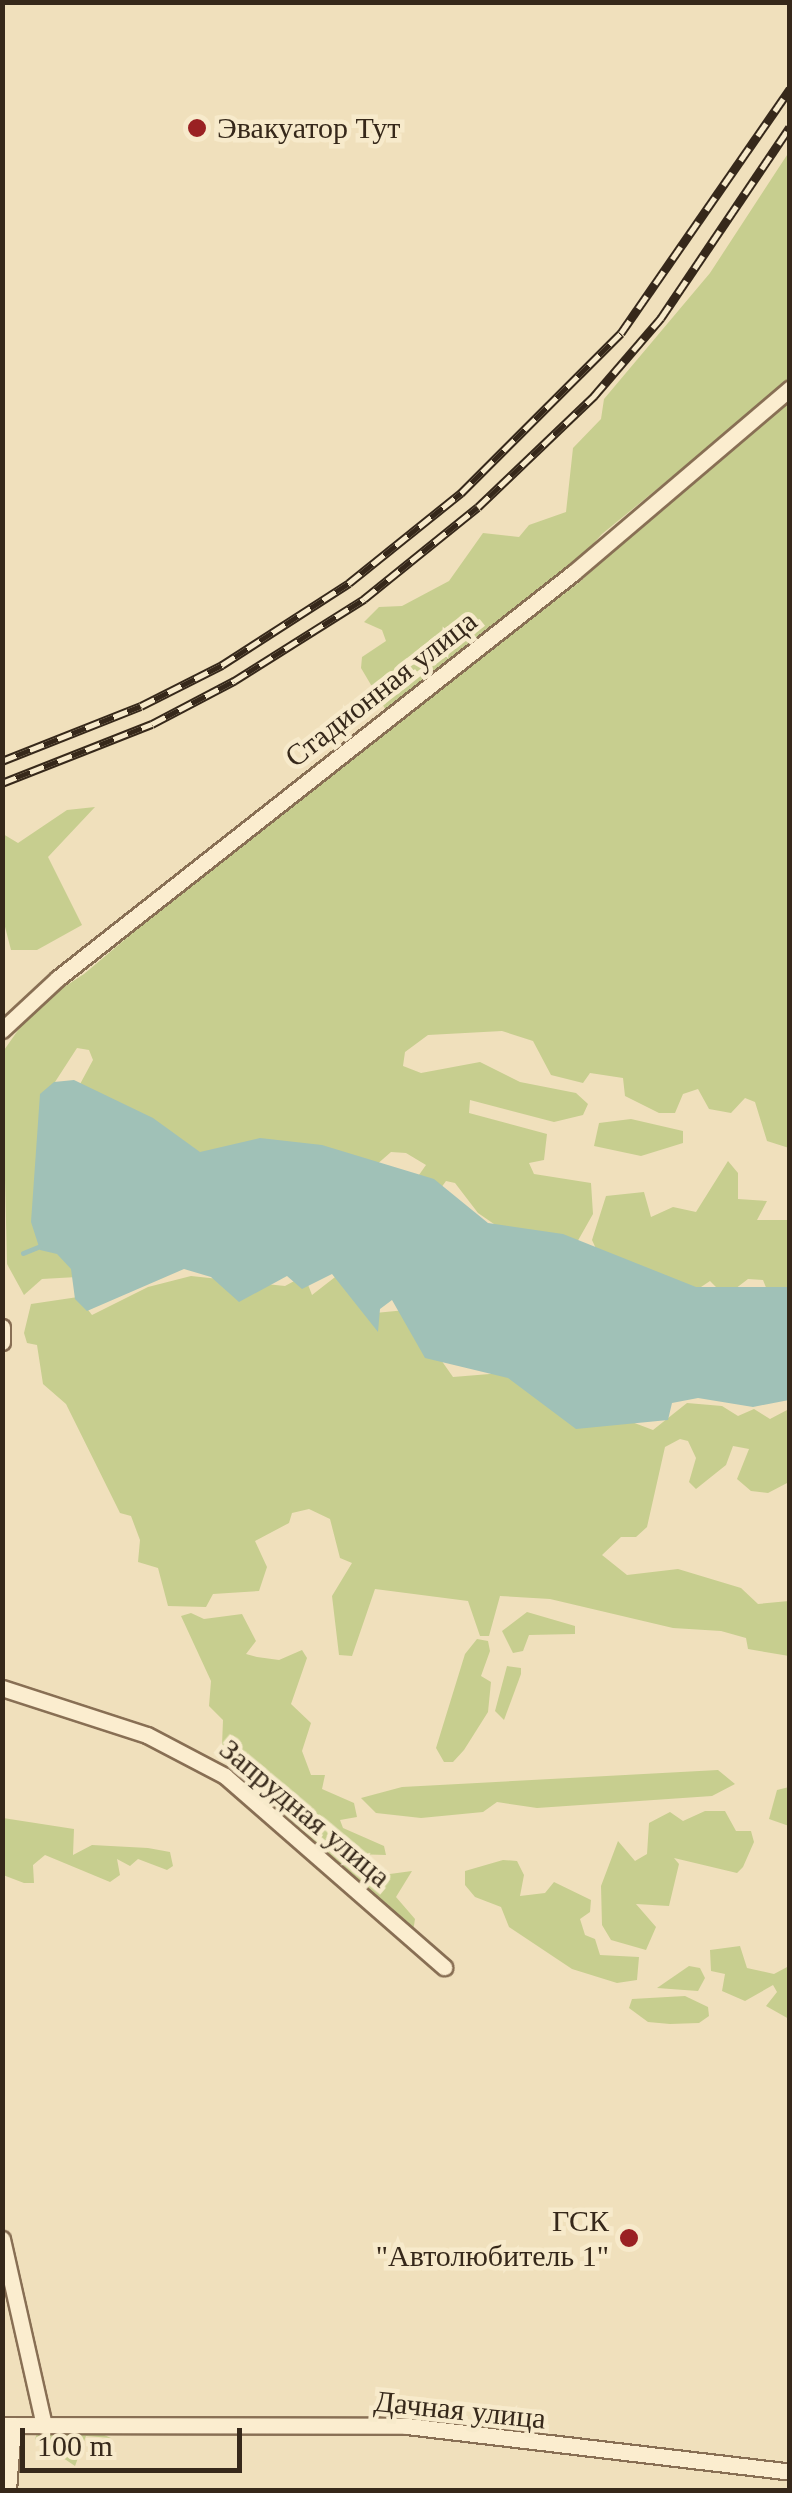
<!DOCTYPE html>
<meta charset="utf-8">
<style>
body{margin:0}
#map{position:relative;width:792px;height:2493px;overflow:hidden;background:#f0e0bc;font-family:Georgia,serif}
div>[style]{position:absolute}
.green>*{inset:0;background:#c7ce8f}
.water>*{inset:0;background:#a0c1b7}
.stream>*{height:5px;margin:-2.5px;padding:0 2.5px;transform-origin:2.5px;border-radius:2.5px;background:#a0c1b7}
.roads{filter:drop-shadow(2px 0 #886f54) drop-shadow(-2px 0 #886f54) drop-shadow(0 2px #886f54) drop-shadow(0 -2px #886f54)}
.minor>*{height:15px;margin:-7.5px;padding:0 7.5px;transform-origin:7.5px;border-radius:7.5px;background:#fbedcf}
.rail>*{height:9px;margin-top:-4.5px;transform-origin:0;background:repeating-linear-gradient(90deg,#f7eacb 0 15px,#36281a 0 30px);box-sizing:border-box;border-block:2px solid #36281a}
.dots>*{width:28px;height:28px;translate:-50% -50%;box-sizing:border-box;border:5px solid #f7eacb;border-radius:50%}
span{translate:-50% -50%;white-space:nowrap;text-align:center;line-height:1.15;-webkit-text-stroke:9px #f7eacb;paint-order:stroke}
.poi-label{font-size:30px;color:#36281a}
.left{translate:0 -50%;text-align:left}
.right{translate:-100% -50%;text-align:right}
.street-label{font-size:30px;color:#36281a}
.frame{position:absolute;inset:0;border:5px solid #36281a;pointer-events:none}
.scale{position:absolute;left:20px;top:2428px;width:222px;height:45px;box-sizing:border-box;border:5px solid #36281a;border-top:0;padding-left:12px;font-size:30px;line-height:35px;white-space:nowrap;color:#36281a;-webkit-text-stroke:8px #f7eacb;paint-order:stroke}
</style>
<div id="map">
<div class="green">
<div style="clip-path:polygon(789px 152px,790px 376px,783px 386px,602px 534px,571px 568px,387px 712px,361px 668px,362px 657px,386px 641px,382px 630px,364px 622px,379px 607px,402px 606px,449px 581px,483px 533px,519px 537px,529px 525px,566px 512px,573px 448px,601px 419px,604px 399px,710px 273px)"></div>
<div style="clip-path:polygon(789px 391px,789px 1148px,767px 1141px,755px 1102px,745px 1098px,731px 1113px,709px 1109px,698px 1089px,683px 1094px,675px 1113px,659px 1113px,625px 1096px,623px 1078px,590px 1073px,583px 1083px,551px 1075px,533px 1041px,502px 1031px,428px 1035px,405px 1052px,403px 1066px,421px 1073px,480px 1062px,520px 1082px,576px 1093px,588px 1104px,583px 1115px,554px 1122px,470px 1100px,469px 1113px,547px 1134px,544px 1160px,529px 1163px,534px 1174px,591px 1183px,593px 1214px,576px 1244px,507px 1233px,478px 1213px,455px 1183px,446px 1181px,438px 1192px,414px 1182px,426px 1165px,406px 1153px,391px 1152px,375px 1166px,215px 1162px,79px 1086px,93px 1060px,89px 1050px,77px 1048px,55px 1082px,48px 1105px,77px 1277px,42px 1279px,24px 1295px,7px 1264px,2px 1053px,35px 1006px,84px 974px,328px 768px,348px 760px,582px 580px,620px 544px,629px 525px,699px 479px)"></div>
<div style="clip-path:polygon(95px 807px,48px 857px,82px 925px,37px 950px,11px 950px,3px 919px,3px 834px,18px 843px,67px 810px)"></div>
<div style="clip-path:polygon(631px 1119px,683px 1131px,683px 1143px,641px 1156px,594px 1146px,599px 1123px)"></div>
<div style="clip-path:polygon(728px 1161px,738px 1173px,738px 1199px,767px 1201px,757px 1220px,789px 1220px,789px 1293px,767px 1290px,763px 1280px,748px 1279px,735px 1289px,719px 1290px,710px 1281px,695px 1291px,598px 1253px,592px 1240px,606px 1196px,644px 1192px,651px 1217px,673px 1207px,696px 1212px)"></div>
<div style="clip-path:polygon(339px 1274px,375px 1313px,406px 1310px,453px 1377px,502px 1373px,653px 1430px,687px 1403px,722px 1406px,738px 1416px,754px 1409px,770px 1419px,789px 1409px,789px 1482px,768px 1493px,751px 1491px,737px 1479px,749px 1449px,733px 1446px,726px 1465px,696px 1489px,689px 1482px,696px 1458px,688px 1441px,680px 1439px,665px 1447px,647px 1527px,636px 1537px,621px 1537px,602px 1555px,627px 1575px,678px 1569px,741px 1588px,758px 1604px,789px 1601px,789px 1656px,748px 1649px,746px 1638px,721px 1631px,673px 1628px,550px 1599px,500px 1596px,489px 1636px,480px 1636px,468px 1601px,375px 1589px,352px 1656px,339px 1655px,332px 1596px,352px 1563px,340px 1558px,330px 1519px,309px 1509px,292px 1513px,289px 1523px,255px 1541px,267px 1567px,259px 1591px,213px 1594px,206px 1607px,168px 1606px,158px 1568px,138px 1562px,140px 1540px,131px 1516px,120px 1513px,66px 1404px,43px 1384px,37px 1345px,27px 1343px,24px 1333px,31px 1304px,78px 1297px,92px 1315px,148px 1287px,191px 1276px,285px 1286px,298px 1279px,307px 1282px,312px 1295px)"></div>
<div style="clip-path:polygon(527px 1612px,575px 1626px,575px 1634px,529px 1635px,523px 1651px,513px 1653px,502px 1631px)"></div>
<div style="clip-path:polygon(191px 1613px,204px 1619px,242px 1614px,256px 1641px,246px 1654px,257px 1657px,279px 1660px,302px 1650px,307px 1658px,291px 1704px,311px 1723px,302px 1751px,311px 1775px,325px 1775px,322px 1789px,354px 1803px,357px 1817px,340px 1820px,343px 1828px,384px 1846px,386px 1855px,352px 1854px,368px 1870px,375px 1876px,412px 1871px,396px 1897px,415px 1919px,413px 1932px,286px 1826px,265px 1798px,260px 1776px,222px 1745px,223px 1720px,209px 1706px,211px 1681px,181px 1616px)"></div>
<div style="clip-path:polygon(477px 1639px,488px 1641px,490px 1651px,481px 1676px,491px 1682px,488px 1712px,464px 1750px,453px 1762px,444px 1762px,436px 1748px,465px 1654px)"></div>
<div style="clip-path:polygon(507px 1666px,521px 1668px,521px 1674px,504px 1720px,495px 1711px)"></div>
<div style="clip-path:polygon(718px 1770px,735px 1784px,712px 1796px,537px 1808px,497px 1802px,483px 1812px,421px 1818px,376px 1813px,361px 1798px,402px 1787px)"></div>
<div style="clip-path:polygon(789px 1787px,790px 1787px,789px 1826px,769px 1819px,777px 1790px)"></div>
<div style="clip-path:polygon(705px 1811px,725px 1811px,736px 1831px,751px 1831px,754px 1842px,743px 1867px,737px 1873px,674px 1858px,679px 1864px,669px 1906px,636px 1904px,656px 1927px,646px 1950px,611px 1940px,602px 1925px,601px 1886px,618px 1841px,635px 1861px,647px 1854px,649px 1823px,670px 1812px,683px 1821px)"></div>
<div style="clip-path:polygon(3px 1818px,74px 1829px,73px 1855px,92px 1845px,148px 1848px,170px 1852px,173px 1866px,167px 1870px,138px 1859px,130px 1866px,117px 1859px,120px 1875px,110px 1882px,45px 1855px,33px 1865px,34px 1883px,24px 1883px,3px 1875px)"></div>
<div style="clip-path:polygon(503px 1860px,517px 1861px,524px 1875px,520px 1896px,545px 1893px,554px 1882px,591px 1900px,590px 1912px,580px 1919px,585px 1935px,595px 1939px,600px 1955px,639px 1957px,637px 1980px,617px 1983px,572px 1969px,509px 1927px,501px 1907px,475px 1897px,465px 1885px,465px 1871px)"></div>
<div style="clip-path:polygon(740px 1946px,747px 1968px,774px 1974px,789px 1966px,789px 2019px,766px 2006px,777px 1992px,773px 1985px,745px 2001px,722px 1991px,725px 1974px,711px 1971px,710px 1950px)"></div>
<div style="clip-path:polygon(689px 1966px,700px 1968px,705px 1978px,698px 1991px,657px 1988px)"></div>
<div style="clip-path:polygon(685px 1996px,708px 2007px,709px 2016px,699px 2023px,670px 2024px,648px 2022px,629px 2008px,632px 1999px)"></div>
<div style="clip-path:polygon(63px 2431px,95px 2431px,111px 2438px,86px 2436px,75px 2466px,35px 2439px,37px 2433px)"></div>
</div>
<div class="water">
<div style="clip-path:polygon(74px 1080px,153px 1118px,200px 1152px,260px 1138px,322px 1145px,434px 1179px,488px 1223px,563px 1234px,696px 1287px,789px 1287px,789px 1400px,753px 1407px,698px 1398px,672px 1403px,668px 1420px,576px 1429px,508px 1378px,425px 1358px,392px 1300px,380px 1309px,378px 1332px,332px 1274px,302px 1289px,287px 1276px,239px 1302px,211px 1277px,184px 1269px,87px 1311px,75px 1299px,71px 1269px,57px 1254px,40px 1250px,31px 1222px,40px 1094px,54px 1082px)"></div>
</div>
<div class="stream">
<div style="left:23px;top:1253px;width:18px;rotate:-22deg"></div>
</div>
<div class="roads">
<div class="minor">
<div style="left:2px;top:1030px;width:76px;rotate:-42.9deg"></div>
<div style="left:58px;top:978px;width:655px;rotate:-38.18deg"></div>
<div style="left:573px;top:573px;width:285px;rotate:-40.4deg"></div>
<div style="left:2px;top:1327px;width:15px;rotate:90deg"></div>
<div style="left:2px;top:1688px;width:152px;rotate:18deg"></div>
<div style="left:147px;top:1735px;width:88px;rotate:27.7deg"></div>
<div style="left:225px;top:1776px;width:291px;rotate:41.1deg"></div>
<div style="left:2px;top:2239px;width:192px;rotate:77.3deg"></div>
<div style="left:2px;top:2425px;width:405px;rotate:0.1deg"></div>
<div style="left:407px;top:2426px;width:386px;rotate:6.8deg"></div>
<div style="left:8px;top:2490px;width:64px;rotate:-85.5deg"></div>
</div>
</div>
<div class="rail">
<div style="left:2px;top:761px;width:149px;rotate:-21.6deg"></div>
<div style="left:141px;top:706px;width:91px;rotate:-26.8deg"></div>
<div style="left:222px;top:665px;width:151px;rotate:-32.8deg"></div>
<div style="left:349px;top:583px;width:144px;rotate:-38.8deg"></div>
<div style="left:461px;top:493px;width:226px;rotate:-45deg"></div>
<div style="left:621px;top:333px;width:297px;rotate:-55.3deg"></div>
<div style="left:2px;top:783px;width:161px;rotate:-21.5deg"></div>
<div style="left:152px;top:724px;width:93px;rotate:-27.7deg"></div>
<div style="left:234px;top:681px;width:154px;rotate:-32.2deg"></div>
<div style="left:364px;top:599px;width:146px;rotate:-38.9deg"></div>
<div style="left:478px;top:507px;width:161px;rotate:-43.7deg"></div>
<div style="left:594px;top:396px;width:103px;rotate:-49.3deg"></div>
<div style="left:661px;top:318px;width:230px;rotate:-56deg"></div>
</div>
<div class="dots">
<div style="left:197px;top:128px;background:#9a2123"></div>
<div style="left:629px;top:2238px;background:#9a2123"></div>
</div>
<div class="poi-label">
<span class="left" style="left:217px;top:128px">Эвакуатор Тут</span>
<span class="right" style="left:609px;top:2238px">ГСК<br>"Автолюбитель 1"</span>
</div>
<div class="street-label">
<span style="left:381px;top:689px;rotate:-38deg">Стадионная улица</span>
<span style="left:305px;top:1813px;rotate:40deg">Запрудная улица</span>
<span style="left:460px;top:2410px;rotate:6deg">Дачная улица</span>
</div>
<div class="frame"></div>
<div class="scale">100 m</div>
</div>
